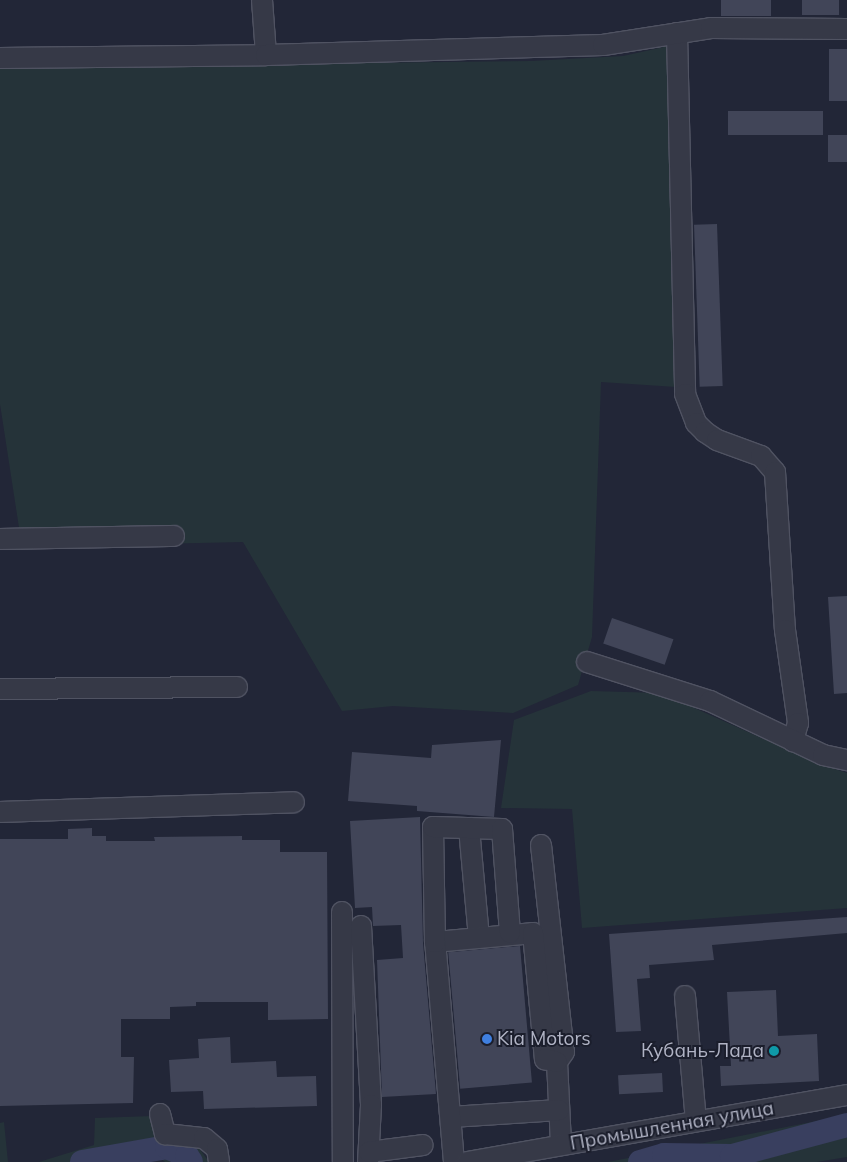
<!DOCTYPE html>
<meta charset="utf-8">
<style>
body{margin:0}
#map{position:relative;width:847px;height:1162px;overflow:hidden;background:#222637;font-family:Mulish,sans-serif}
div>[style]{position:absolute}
.green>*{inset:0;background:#253339}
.river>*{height:24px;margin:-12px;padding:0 12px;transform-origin:12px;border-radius:12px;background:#393f5f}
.building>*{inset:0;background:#414558;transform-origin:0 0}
.roads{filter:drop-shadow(1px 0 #505362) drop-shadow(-1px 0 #505362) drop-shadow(0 1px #505362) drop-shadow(0 -1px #505362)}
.minor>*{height:20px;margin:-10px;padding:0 10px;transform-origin:10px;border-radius:10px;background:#363947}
.dots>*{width:14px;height:14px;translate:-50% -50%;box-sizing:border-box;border:2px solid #1b1e2c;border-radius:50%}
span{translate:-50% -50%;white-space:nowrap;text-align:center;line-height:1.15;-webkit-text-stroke:4px #1b1e2c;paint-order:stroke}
.poi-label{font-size:19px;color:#b0b3c4}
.left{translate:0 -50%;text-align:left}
.right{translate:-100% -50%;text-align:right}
.street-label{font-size:19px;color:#b0b3c4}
</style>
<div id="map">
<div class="green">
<div style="clip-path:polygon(682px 43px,691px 388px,601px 382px,592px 637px,578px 685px,513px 713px,393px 706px,342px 711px,243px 542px,22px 547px,0 404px,0 67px,531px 61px,623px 56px)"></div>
<div style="clip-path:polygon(591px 691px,661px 693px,817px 763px,847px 773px,847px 908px,582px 928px,572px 809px,501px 808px,514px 720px)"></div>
<div style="clip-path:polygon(847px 1115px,847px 1157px,817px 1162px,608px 1162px)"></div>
<div style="clip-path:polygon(153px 1116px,153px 1134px,197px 1145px,209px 1162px,165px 1162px,160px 1158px,141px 1162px,39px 1162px,94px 1145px,95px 1118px)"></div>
<div style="clip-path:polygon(4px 1122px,8px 1162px,0 1162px,0 1123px)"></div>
</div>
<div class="river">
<div style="left:82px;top:1162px;width:86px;rotate:-10deg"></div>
<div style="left:167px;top:1147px;width:22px;rotate:24deg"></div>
<div style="left:187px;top:1156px;width:7px;rotate:56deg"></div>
<div style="left:640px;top:1162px;width:25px;rotate:-16deg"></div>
<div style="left:664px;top:1155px;width:68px;rotate:0.8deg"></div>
<div style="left:732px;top:1156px;width:119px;rotate:-15.1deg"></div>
</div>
<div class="building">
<div style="left:721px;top:0;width:50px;height:16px"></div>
<div style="left:802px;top:0;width:37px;height:15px"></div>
<div style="left:829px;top:49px;width:18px;height:52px"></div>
<div style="left:728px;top:111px;width:95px;height:24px"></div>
<div style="left:847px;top:135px;width:27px;height:19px;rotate:90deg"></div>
<div style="left:717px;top:224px;width:162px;height:23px;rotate:88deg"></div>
<div style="clip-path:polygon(847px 596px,847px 693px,834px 694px,828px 597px)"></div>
<div style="left:612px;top:618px;width:65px;height:27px;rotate:19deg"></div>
<div style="clip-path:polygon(501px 740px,494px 817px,417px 811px,417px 806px,348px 801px,352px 752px,431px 758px,432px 745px)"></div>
<div style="clip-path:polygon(420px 817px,423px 943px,436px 1094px,382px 1097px,377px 960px,403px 958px,401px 925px,373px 926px,372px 907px,355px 908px,350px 821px)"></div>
<div style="clip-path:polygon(92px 828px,92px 836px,106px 836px,106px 841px,155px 841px,154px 837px,242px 836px,242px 840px,280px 840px,280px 852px,327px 852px,328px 1019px,268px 1020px,268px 1002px,196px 1002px,196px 1006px,170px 1007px,170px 1019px,121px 1019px,121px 1057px,134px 1057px,133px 1103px,0 1106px,0 839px,68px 839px,68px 829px)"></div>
<div style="clip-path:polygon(847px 917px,847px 933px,712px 945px,714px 960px,649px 965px,650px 978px,637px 979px,641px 1031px,616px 1032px,609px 934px)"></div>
<div style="left:520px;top:946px;width:137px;height:72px;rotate:85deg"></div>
<div style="clip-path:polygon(776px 990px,778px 1036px,817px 1034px,819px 1081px,721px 1086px,720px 1066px,731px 1066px,727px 992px)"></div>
<div style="clip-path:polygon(230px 1037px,231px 1063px,276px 1061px,277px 1077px,316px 1076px,317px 1106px,204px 1109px,203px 1091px,171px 1092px,169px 1060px,199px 1058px,198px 1039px)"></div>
<div style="left:662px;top:1073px;width:19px;height:44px;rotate:87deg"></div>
</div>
<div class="roads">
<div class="minor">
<div style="left:262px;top:0;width:55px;rotate:85.8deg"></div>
<div style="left:677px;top:33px;width:361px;rotate:88.7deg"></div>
<div style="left:685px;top:394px;width:31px;rotate:69deg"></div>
<div style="left:696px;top:423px;width:13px;rotate:45deg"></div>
<div style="left:705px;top:432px;width:14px;rotate:34deg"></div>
<div style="left:717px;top:440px;width:47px;rotate:20deg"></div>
<div style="left:761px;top:456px;width:21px;rotate:49deg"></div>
<div style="left:775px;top:472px;width:158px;rotate:86.4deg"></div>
<div style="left:785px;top:630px;width:94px;rotate:82deg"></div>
<div style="left:798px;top:723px;width:19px;rotate:106deg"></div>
<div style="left:0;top:58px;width:266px;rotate:-0.6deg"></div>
<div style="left:266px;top:55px;width:337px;rotate:-1.7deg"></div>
<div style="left:603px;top:45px;width:109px;rotate:-8.9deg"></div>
<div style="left:711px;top:28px;width:136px;rotate:0.4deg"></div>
<div style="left:0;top:539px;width:174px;rotate:-1deg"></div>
<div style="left:587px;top:662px;width:129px;rotate:17.6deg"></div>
<div style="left:710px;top:701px;width:125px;rotate:25.5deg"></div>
<div style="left:823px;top:755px;width:25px;rotate:12deg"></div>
<div style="left:0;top:689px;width:237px;rotate:-0.5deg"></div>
<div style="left:0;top:812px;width:294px;rotate:-1.9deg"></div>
<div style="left:469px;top:828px;width:110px;rotate:84.8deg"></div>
<div style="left:541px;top:845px;width:208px;rotate:83.7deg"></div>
<div style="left:564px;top:1052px;width:12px;rotate:125deg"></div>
<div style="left:557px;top:1062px;width:83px;rotate:87.2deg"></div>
<div style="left:342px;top:912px;width:250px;rotate:89.8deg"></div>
<div style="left:361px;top:926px;width:179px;rotate:86.8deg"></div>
<div style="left:371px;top:1105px;width:57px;rotate:93deg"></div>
<div style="left:435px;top:942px;width:98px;rotate:-5.2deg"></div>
<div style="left:533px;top:933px;width:127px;rotate:84.6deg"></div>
<div style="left:545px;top:1059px;width:12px;rotate:14deg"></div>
<div style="left:685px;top:996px;width:125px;rotate:85deg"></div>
<div style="left:160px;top:1114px;width:21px;rotate:76deg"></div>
<div style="left:165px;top:1134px;width:39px;rotate:6deg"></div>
<div style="left:204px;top:1138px;width:17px;rotate:40deg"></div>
<div style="left:217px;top:1149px;width:13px;rotate:81deg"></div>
<div style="left:451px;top:1117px;width:108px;rotate:-3.7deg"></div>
<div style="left:369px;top:1152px;width:54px;rotate:-7.4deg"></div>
<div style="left:454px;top:1162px;width:221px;rotate:-94.9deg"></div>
<div style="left:435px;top:942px;width:115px;rotate:-91deg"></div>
<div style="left:433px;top:827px;width:69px;rotate:1.7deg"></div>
<div style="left:502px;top:829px;width:104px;rotate:85.6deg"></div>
<div style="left:467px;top:1162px;width:386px;rotate:-10deg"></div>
</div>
</div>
<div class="dots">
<div style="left:487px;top:1039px;background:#3f7fe0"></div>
<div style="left:774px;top:1051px;background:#0f9aa8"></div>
</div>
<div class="poi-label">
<span class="left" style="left:497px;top:1039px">Kia Motors</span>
<span class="right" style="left:764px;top:1051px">Кубань-Лада</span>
</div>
<div class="street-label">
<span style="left:672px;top:1126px;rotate:-10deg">Промышленная улица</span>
</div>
</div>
